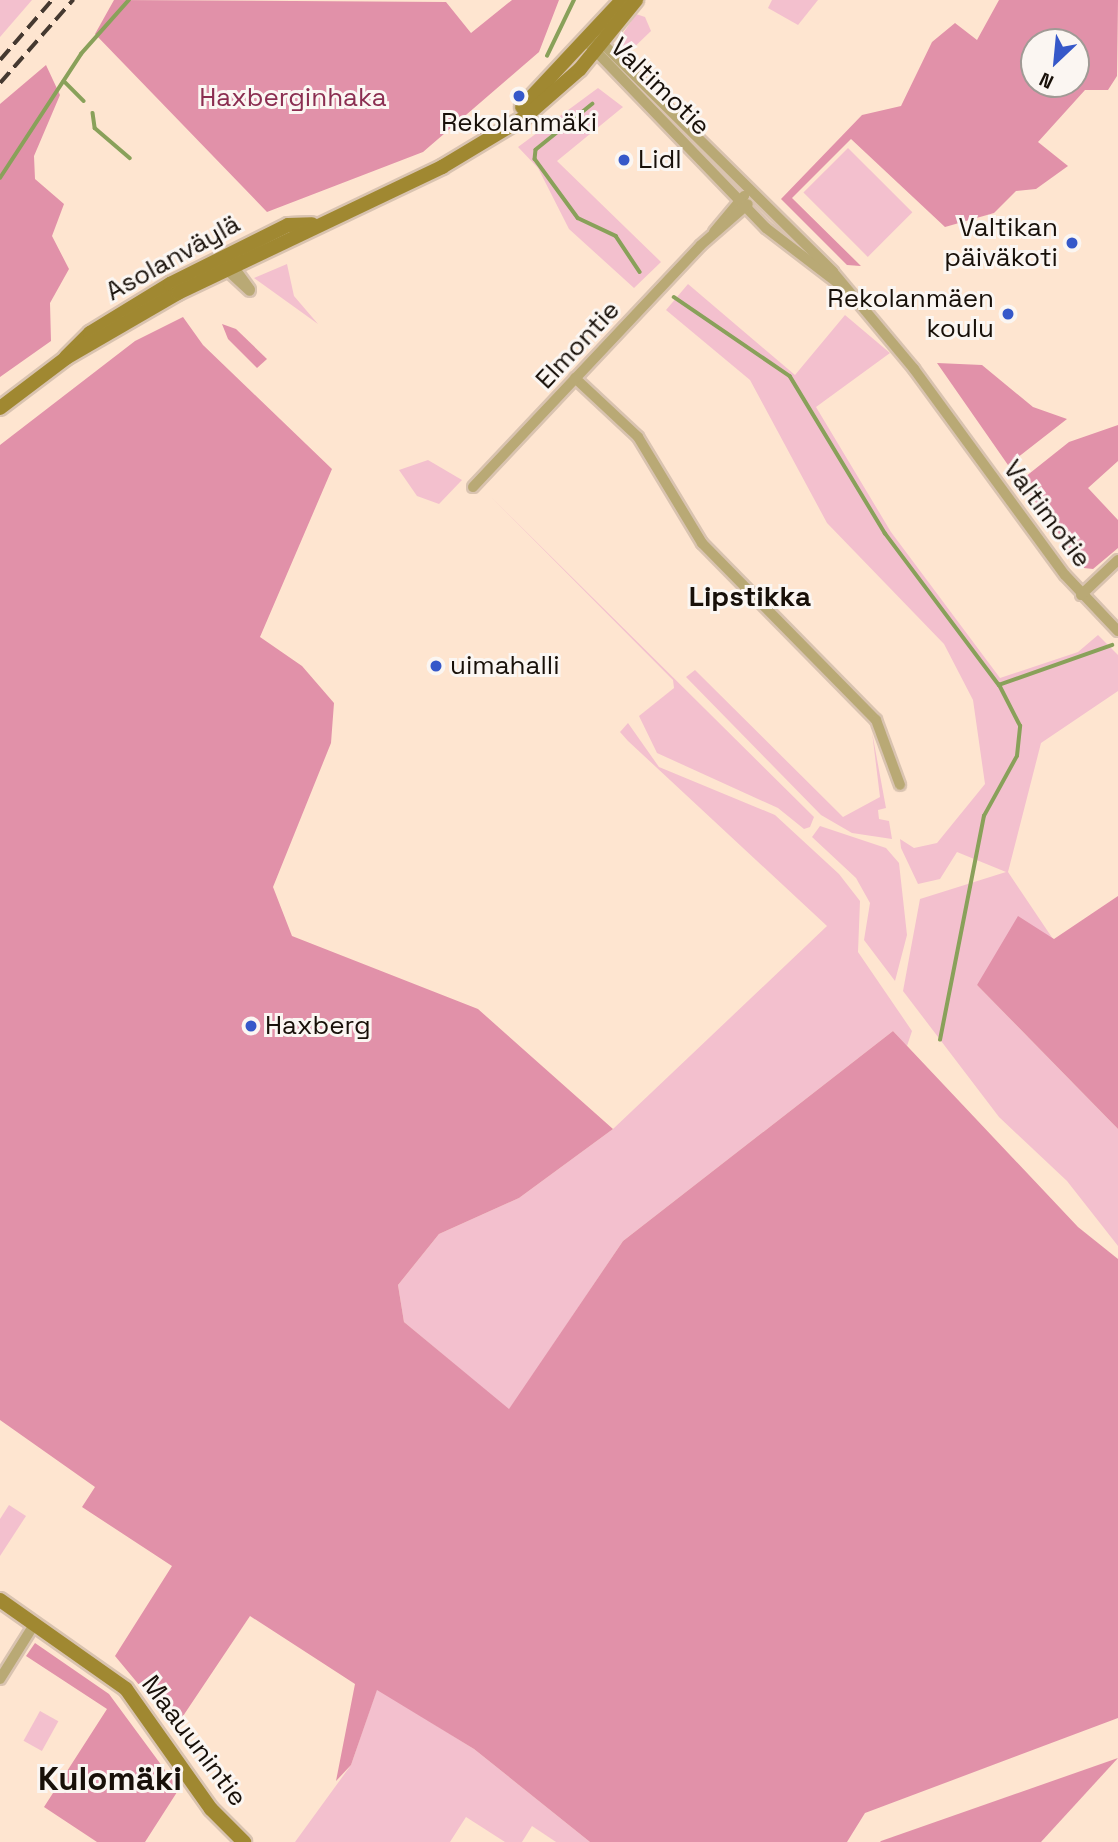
<!DOCTYPE html>
<meta charset="utf-8">
<style>
body{margin:0}
#map{position:relative;width:1118px;height:1842px;overflow:hidden;background:#fee5d0;font-family:"Space Grotesk",sans-serif}
div>[style]{position:absolute}
.green>*{inset:0;background:#f3c0ce;transform-origin:0 0}
.forest>*{inset:0;background:#e191a9}
.stream>*{height:3.5px;margin:-1.75px;padding:0 1.75px;transform-origin:1.75px;border-radius:1.75px;background:#89a15a}
.roads{filter:drop-shadow(2px 0 #d9c3b0) drop-shadow(-2px 0 #d9c3b0) drop-shadow(0 2px #d9c3b0) drop-shadow(0 -2px #d9c3b0)}
.street>*{height:10px;margin:-5px;padding:0 5px;transform-origin:5px;border-radius:5px;background:#b9a975}
.secondary>*{height:14px;margin:-7px;padding:0 7px;transform-origin:7px;border-radius:7px;background:#a08831}
.rail>*{height:3.5px;margin-top:-1.75px;transform-origin:0;background:repeating-linear-gradient(90deg,#453930 0 14px,transparent 0 21px)}
.dots>*{width:19px;height:19px;translate:-50% -50%;box-sizing:border-box;border:4px solid #fbf6f2;border-radius:50%}
span{translate:-50% -50%;white-space:nowrap;text-align:center;line-height:1.15;-webkit-text-stroke:6px #fbf6f2;paint-order:stroke}
.street-label{font-size:26px;color:#181009}
.park-label{font-size:26px;color:#8b2e51}
.poi-label{font-size:26px;color:#181009}
.left{translate:0 -50%;text-align:left}
.right{translate:-100% -50%;text-align:right}
.neighbourhood-label{font-size:28px;color:#181009;font-weight:700}
.district-label{font-size:33px;color:#181009;font-weight:700}
.north{position:absolute;left:1020px;top:28px;width:70px;height:70px;box-sizing:border-box;background:#fbf6f2;border:2px solid #a09a95;border-radius:50%;rotate:206deg;font-size:19px;font-weight:700;line-height:28px;text-align:center;color:#181009}
.north::after{content:'';display:block;margin:auto;width:24px;height:32px;background:#3658c9;clip-path:polygon(50% 0,100% 100%,50% 72%,0 100%)}
</style>
<div id="map">
<div class="green">
<div style="clip-path:polygon(0 0,32px 0,0 37px)"></div>
<div style="clip-path:polygon(772px 0,818px 0,798px 25px,768px 8px)"></div>
<div style="clip-path:polygon(636px 14px,645px 17px,651px 31px,624px 57px,620px 38px)"></div>
<div style="clip-path:polygon(598px 88px,623px 107px,557px 161px,661px 262px,634px 288px,569px 229px,538px 168px,518px 147px)"></div>
<div style="left:848px;top:148px;width:91px;height:63px;rotate:45deg"></div>
<div style="clip-path:polygon(287px 264px,294px 296px,318px 324px,254px 278px)"></div>
<div style="clip-path:polygon(688px 284px,795px 375px,845px 315px,890px 353px,816px 407px,891px 532px,1000px 678px,1078px 652px,1098px 635px,1118px 655px,1118px 691px,1041px 743px,1008px 872px,1053px 939px,977px 985px,1118px 1129px,1118px 1246px,1067px 1181px,999px 1117px,903px 991px,920px 899px,1006px 872px,957px 852px,940px 879px,918px 884px,901px 848px,900px 839px,914px 848px,937px 843px,985px 784px,973px 700px,944px 644px,827px 523px,750px 380px,666px 310px)"></div>
<div style="clip-path:polygon(428px 460px,462px 480px,439px 504px,417px 496px,399px 470px)"></div>
<div style="clip-path:polygon(491px 497px,814px 817px,810px 827px,804px 829px,778px 808px,657px 753px,639px 716px,674px 688px,673px 680px)"></div>
<div style="clip-path:polygon(695px 670px,843px 817px,880px 797px,872px 732px,886px 808px,878px 810px,879px 819px,889px 821px,892px 839px,852px 833px,821px 815px,686px 677px)"></div>
<div style="clip-path:polygon(628px 723px,659px 767px,775px 815px,839px 874px,860px 901px,858px 952px,912px 1031px,907px 1046px,893px 1031px,623px 1241px,509px 1410px,404px 1322px,398px 1285px,439px 1234px,519px 1198px,613px 1129px,827px 926px,628px 741px,620px 732px)"></div>
<div style="clip-path:polygon(820px 826px,886px 848px,899px 863px,907px 935px,895px 981px,864px 940px,870px 903px,856px 878px,812px 837px)"></div>
<div style="clip-path:polygon(9px 1505px,26px 1516px,0 1556px,0 1519px)"></div>
<div style="clip-path:polygon(377px 1689px,474px 1749px,590px 1842px,556px 1842px,532px 1826px,522px 1842px,505px 1842px,466px 1817px,450px 1842px,295px 1842px,351px 1765px)"></div>
<div style="left:40px;top:1711px;width:21px;height:34px;rotate:29deg"></div>
</div>
<div class="forest">
<div style="clip-path:polygon(114px 0,446px 2px,471px 33px,512px 0,559px 0,539px 52px,423px 152px,267px 212px,95px 34px)"></div>
<div style="clip-path:polygon(evenodd,999px 0,1118px 0,1117px 76px,1108px 90px,1085px 90px,1038px 142px,1068px 166px,1036px 189px,1016px 191px,994px 213px,945px 227px,851px 139px,792px 198px,861px 266px,847px 265px,781px 199px,862px 115px,901px 106px,932px 42px,955px 23px,977px 40px,999px 0,1034px 42px,1076px 42px,1076px 84px,1034px 84px,1034px 42px)"></div>
<div style="clip-path:polygon(46px 65px,60px 95px,34px 156px,35px 179px,64px 204px,52px 236px,69px 269px,50px 303px,51px 341px,0 377px,0 104px)"></div>
<div style="clip-path:polygon(183px 317px,203px 345px,332px 469px,260px 637px,302px 666px,334px 703px,331px 743px,273px 887px,292px 936px,478px 1009px,613px 1129px,519px 1198px,439px 1234px,398px 1285px,404px 1322px,509px 1409px,623px 1241px,893px 1031px,1078px 1227px,1118px 1259px,1118px 1718px,865px 1813px,847px 1842px,590px 1842px,474px 1749px,377px 1690px,351px 1765px,336px 1781px,355px 1684px,250px 1616px,175px 1728px,115px 1656px,172px 1566px,82px 1507px,95px 1487px,0 1420px,0 445px,135px 341px)"></div>
<div style="clip-path:polygon(222px 324px,236px 329px,267px 359px,257px 368px,228px 339px)"></div>
<div style="clip-path:polygon(937px 363px,982px 365px,1033px 407px,1067px 419px,1008px 465px)"></div>
<div style="clip-path:polygon(1118px 425px,1118px 461px,1088px 488px,1118px 520px,1118px 548px,1093px 569px,1084px 568px,1020px 481px,1069px 442px)"></div>
<div style="clip-path:polygon(1118px 896px,1118px 1129px,977px 985px,1018px 916px,1054px 939px)"></div>
<div style="clip-path:polygon(35px 1643px,109px 1694px,179px 1789px,145px 1842px,97px 1842px,44px 1807px,107px 1709px,26px 1656px)"></div>
<div style="clip-path:polygon(1118px 1758px,1041px 1842px,880px 1842px,881px 1841px)"></div>
</div>
<div class="stream">
<div style="left:547px;top:56px;width:62px;rotate:-64.3deg"></div>
<div style="left:64px;top:81px;width:28px;rotate:45deg"></div>
<div style="left:593px;top:104px;width:73px;rotate:141.1deg"></div>
<div style="left:536px;top:150px;width:9px;rotate:96deg"></div>
<div style="left:535px;top:159px;width:73px;rotate:53.9deg"></div>
<div style="left:578px;top:218px;width:42px;rotate:25.3deg"></div>
<div style="left:616px;top:236px;width:43px;rotate:56.3deg"></div>
<div style="left:93px;top:113px;width:15px;rotate:82deg"></div>
<div style="left:95px;top:128px;width:46px;rotate:40.6deg"></div>
<div style="left:0;top:178px;width:148px;rotate:-56.8deg"></div>
<div style="left:81px;top:54px;width:72px;rotate:-48.4deg"></div>
<div style="left:674px;top:297px;width:140px;rotate:34.3deg"></div>
<div style="left:790px;top:376px;width:184px;rotate:58.8deg"></div>
<div style="left:885px;top:533px;width:190px;rotate:53.1deg"></div>
<div style="left:999px;top:685px;width:120px;rotate:-19.5deg"></div>
<div style="left:940px;top:1040px;width:228px;rotate:-78.9deg"></div>
<div style="left:984px;top:816px;width:68px;rotate:-61.2deg"></div>
<div style="left:1017px;top:756px;width:30px;rotate:-84deg"></div>
<div style="left:1020px;top:726px;width:46px;rotate:-117.1deg"></div>
</div>
<div class="roads">
<div class="street">
<div style="left:714px;top:232px;width:47px;rotate:-50.2deg"></div>
<div style="left:230px;top:262px;width:34px;rotate:54deg"></div>
<div style="left:224px;top:267px;width:35px;rotate:43deg"></div>
<div style="left:843px;top:287px;width:97px;rotate:-142.5deg"></div>
<div style="left:766px;top:228px;width:257px;rotate:-133.9deg"></div>
<div style="left:588px;top:43px;width:15px;rotate:4deg"></div>
<div style="left:603px;top:44px;width:324px;rotate:44.7deg"></div>
<div style="left:833px;top:272px;width:126px;rotate:50.1deg"></div>
<div style="left:914px;top:369px;width:255px;rotate:53.8deg"></div>
<div style="left:1065px;top:575px;width:77px;rotate:46.6deg"></div>
<div style="left:575px;top:378px;width:86px;rotate:43.1deg"></div>
<div style="left:638px;top:437px;width:124px;rotate:58.9deg"></div>
<div style="left:702px;top:543px;width:248px;rotate:45.5deg"></div>
<div style="left:876px;top:720px;width:69px;rotate:69.7deg"></div>
<div style="left:473px;top:487px;width:332px;rotate:-46.7deg"></div>
<div style="left:701px;top:245px;width:62px;rotate:-41.1deg"></div>
<div style="left:1081px;top:595px;width:51px;rotate:-43.4deg"></div>
<div style="left:0;top:1679px;width:66px;rotate:-58deg"></div>
</div>
<div class="secondary">
<div style="left:522px;top:107px;width:146px;rotate:-46.9deg"></div>
<div style="left:66px;top:357px;width:34px;rotate:-45deg"></div>
<div style="left:90px;top:333px;width:94px;rotate:-31.5deg"></div>
<div style="left:170px;top:284px;width:132px;rotate:-26.6deg"></div>
<div style="left:288px;top:225px;width:24px;rotate:-2deg"></div>
<div style="left:0;top:408px;width:83px;rotate:-37.1deg"></div>
<div style="left:66px;top:358px;width:129px;rotate:-30.1deg"></div>
<div style="left:178px;top:293px;width:293px;rotate:-25.5deg"></div>
<div style="left:442px;top:167px;width:97px;rotate:-31.1deg"></div>
<div style="left:525px;top:117px;width:73px;rotate:-41.1deg"></div>
<div style="left:580px;top:69px;width:89px;rotate:-50.9deg"></div>
<div style="left:0;top:1600px;width:154px;rotate:35.2deg"></div>
<div style="left:126px;top:1689px;width:147px;rotate:54.7deg"></div>
<div style="left:211px;top:1809px;width:47px;rotate:45deg"></div>
</div>
</div>
<div class="rail">
<div style="left:0;top:60px;width:79px;rotate:-49.1deg"></div>
<div style="left:0;top:83px;width:111px;rotate:-48.7deg"></div>
</div>
<div class="dots">
<div style="left:519px;top:96px;background:#3658c9"></div>
<div style="left:624px;top:160px;background:#3658c9"></div>
<div style="left:1072px;top:243px;background:#3658c9"></div>
<div style="left:1008px;top:314px;background:#3658c9"></div>
<div style="left:436px;top:666px;background:#3658c9"></div>
<div style="left:251px;top:1026px;background:#3658c9"></div>
</div>
<div class="street-label">
<span style="left:660px;top:87px;rotate:44deg">Valtimotie</span>
<span style="left:173px;top:258px;rotate:-29deg">Asolanväylä</span>
<span style="left:578px;top:345px;rotate:-47deg">Elmontie</span>
<span style="left:1047px;top:514px;rotate:53deg">Valtimotie</span>
<span style="left:194px;top:1741px;rotate:53deg">Maauunintie</span>
</div>
<div class="park-label">
<span style="left:293px;top:98px">Haxberginhaka</span>
</div>
<div class="poi-label">
<span style="left:519px;top:123px">Rekolanmäki</span>
<span class="left" style="left:638px;top:160px">Lidl</span>
<span class="right" style="left:1058px;top:243px">Valtikan<br>päiväkoti</span>
<span class="right" style="left:994px;top:314px">Rekolanmäen<br>koulu</span>
<span class="left" style="left:450px;top:666px">uimahalli</span>
<span class="left" style="left:265px;top:1026px">Haxberg</span>
</div>
<div class="neighbourhood-label">
<span style="left:750px;top:596px">Lipstikka</span>
</div>
<div class="district-label">
<span style="left:110px;top:1780px">Kulomäki</span>
</div>
<div class="north">N</div>
</div>
